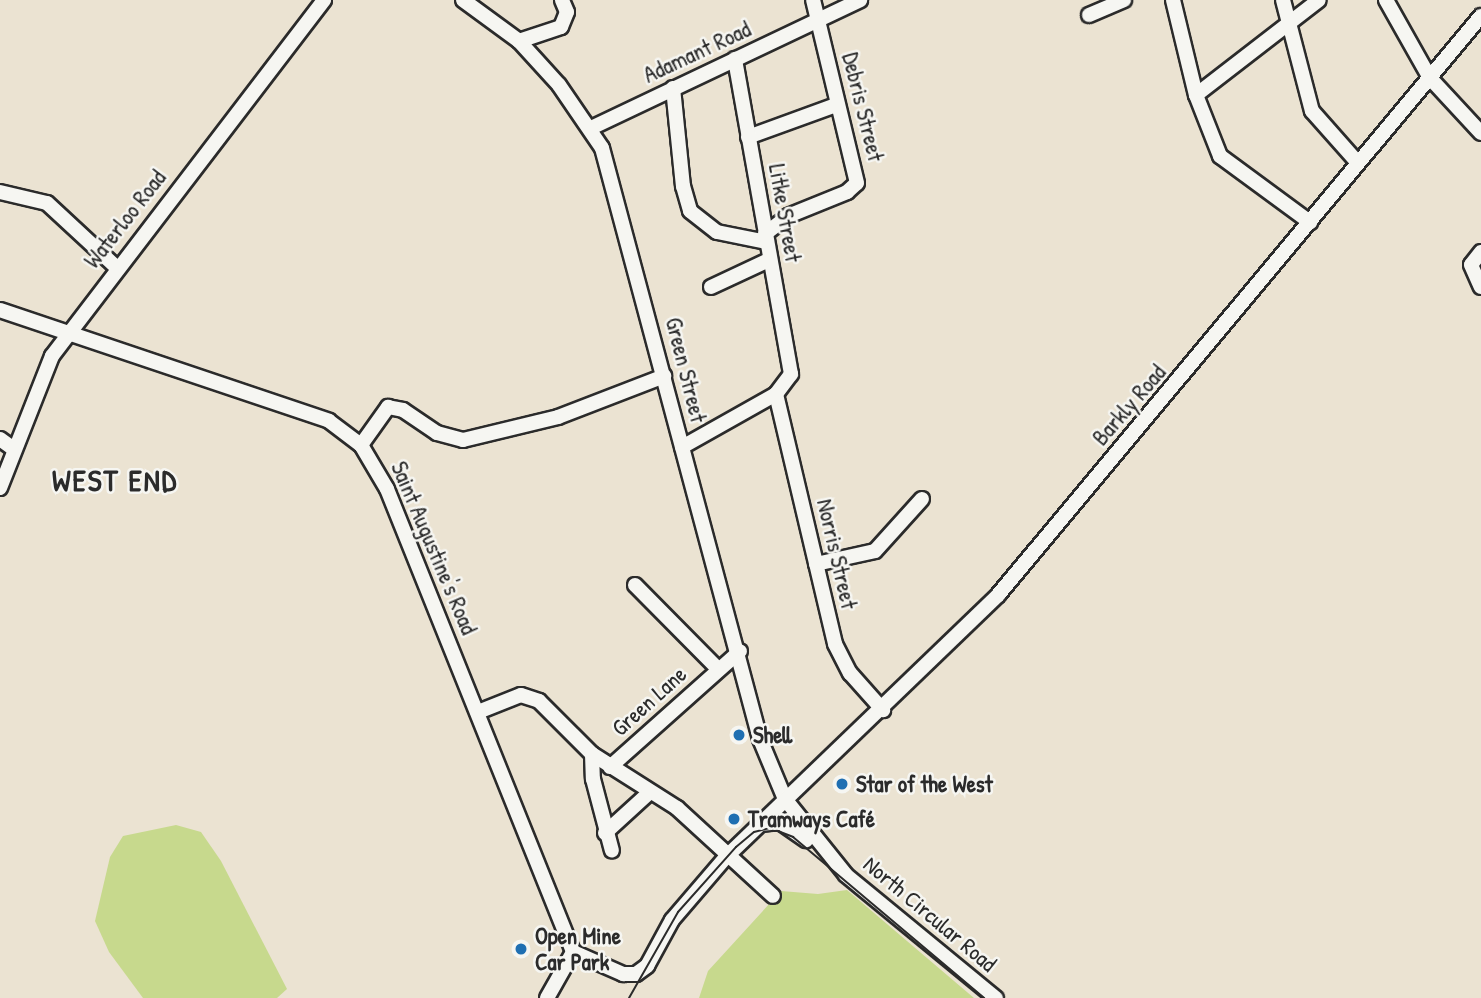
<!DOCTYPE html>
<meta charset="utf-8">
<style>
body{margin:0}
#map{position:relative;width:1481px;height:998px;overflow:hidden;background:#ebe3d2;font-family:"Patrick Hand",sans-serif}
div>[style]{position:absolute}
.green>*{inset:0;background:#c7d98d}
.roads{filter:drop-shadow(2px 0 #2b2b2b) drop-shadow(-2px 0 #2b2b2b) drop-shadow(0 2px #2b2b2b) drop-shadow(0 -2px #2b2b2b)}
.minor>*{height:14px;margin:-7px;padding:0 7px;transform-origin:7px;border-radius:7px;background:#f6f6f2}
.tram>*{height:2px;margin:-1px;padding:0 1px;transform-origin:1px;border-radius:1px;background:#2b2b2b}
.dots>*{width:19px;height:19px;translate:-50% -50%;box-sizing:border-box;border:4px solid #f6f6f2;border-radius:50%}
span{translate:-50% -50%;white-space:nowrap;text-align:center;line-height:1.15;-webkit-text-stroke:5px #f6f6f2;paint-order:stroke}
.street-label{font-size:23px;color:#2b2b2b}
.poi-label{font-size:23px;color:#2b2b2b;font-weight:700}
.left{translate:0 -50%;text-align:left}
.district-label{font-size:30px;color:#2b2b2b;font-weight:700;letter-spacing:2px}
</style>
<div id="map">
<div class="green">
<div style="clip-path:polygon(176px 825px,201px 832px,221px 861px,287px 989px,277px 998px,143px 998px,109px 952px,95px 921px,110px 857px,123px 836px)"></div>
<div style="clip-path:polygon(847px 890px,974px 998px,699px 998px,708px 971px,781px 891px,818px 894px)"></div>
</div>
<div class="roads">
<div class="minor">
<div style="left:463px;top:0;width:69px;rotate:36.2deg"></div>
<div style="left:519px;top:41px;width:59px;rotate:47.7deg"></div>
<div style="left:559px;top:85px;width:76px;rotate:55.7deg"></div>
<div style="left:602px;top:148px;width:612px;rotate:75.03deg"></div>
<div style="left:760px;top:739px;width:65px;rotate:67.4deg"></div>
<div style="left:785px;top:799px;width:97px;rotate:51.2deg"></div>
<div style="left:846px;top:875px;width:194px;rotate:39.4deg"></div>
<div style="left:1173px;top:0;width:98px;rotate:76.4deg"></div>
<div style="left:1196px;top:95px;width:66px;rotate:68.5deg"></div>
<div style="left:1220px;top:156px;width:112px;rotate:36.3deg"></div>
<div style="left:1283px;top:0;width:115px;rotate:75.4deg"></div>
<div style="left:1312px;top:111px;width:69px;rotate:48.5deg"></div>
<div style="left:1386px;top:0;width:90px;rotate:60.6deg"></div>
<div style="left:1430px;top:78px;width:75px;rotate:47.2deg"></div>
<div style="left:1089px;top:15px;width:38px;rotate:-23deg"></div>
<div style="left:519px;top:41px;width:44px;rotate:-18.4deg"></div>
<div style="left:561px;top:27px;width:16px;rotate:-68deg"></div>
<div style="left:567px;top:12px;width:13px;rotate:-113deg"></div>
<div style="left:673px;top:88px;width:99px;rotate:84.2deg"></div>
<div style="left:683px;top:186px;width:26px;rotate:74deg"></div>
<div style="left:690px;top:211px;width:34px;rotate:38deg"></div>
<div style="left:717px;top:232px;width:50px;rotate:11.5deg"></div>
<div style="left:1196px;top:95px;width:155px;rotate:-37.7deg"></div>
<div style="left:591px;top:128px;width:298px;rotate:-25.4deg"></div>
<div style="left:748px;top:137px;width:94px;rotate:-20deg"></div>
<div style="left:0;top:192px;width:48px;rotate:13.2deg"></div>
<div style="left:47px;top:203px;width:94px;rotate:42.8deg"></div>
<div style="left:765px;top:234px;width:29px;rotate:-38deg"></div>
<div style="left:788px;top:216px;width:64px;rotate:-22.1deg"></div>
<div style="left:847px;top:192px;width:13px;rotate:-42deg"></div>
<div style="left:857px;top:183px;width:188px;rotate:-103.5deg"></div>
<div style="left:1481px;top:252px;width:16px;rotate:128deg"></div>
<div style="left:1471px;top:265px;width:24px;rotate:66deg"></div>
<div style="left:711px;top:287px;width:64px;rotate:-25deg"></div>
<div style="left:0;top:310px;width:347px;rotate:18.6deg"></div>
<div style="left:329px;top:421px;width:40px;rotate:37deg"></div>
<div style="left:361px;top:445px;width:51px;rotate:59.4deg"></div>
<div style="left:387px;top:489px;width:499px;rotate:68.1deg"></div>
<div style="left:776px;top:394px;width:257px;rotate:76.7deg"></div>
<div style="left:835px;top:644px;width:33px;rotate:63deg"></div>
<div style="left:850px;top:673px;width:50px;rotate:48.3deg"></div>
<div style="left:0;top:439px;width:17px;rotate:36deg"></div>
<div style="left:361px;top:445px;width:47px;rotate:-54.6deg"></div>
<div style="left:388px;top:407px;width:15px;rotate:11deg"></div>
<div style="left:403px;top:410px;width:41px;rotate:34.1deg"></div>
<div style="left:437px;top:433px;width:27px;rotate:15deg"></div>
<div style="left:463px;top:440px;width:98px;rotate:-13.6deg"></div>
<div style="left:558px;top:417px;width:114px;rotate:-21.1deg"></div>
<div style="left:682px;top:447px;width:108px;rotate:-29.4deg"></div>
<div style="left:776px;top:394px;width:25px;rotate:-53deg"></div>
<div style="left:791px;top:374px;width:320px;rotate:-100.1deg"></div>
<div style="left:0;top:488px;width:142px;rotate:-68.5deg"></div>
<div style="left:52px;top:356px;width:448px;rotate:-52.6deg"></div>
<div style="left:816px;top:564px;width:60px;rotate:-12.4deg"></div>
<div style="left:875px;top:551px;width:70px;rotate:-47.9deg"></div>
<div style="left:635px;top:585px;width:118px;rotate:45.3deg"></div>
<div style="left:478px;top:712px;width:46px;rotate:-21.6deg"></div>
<div style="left:521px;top:695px;width:19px;rotate:18deg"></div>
<div style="left:539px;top:701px;width:75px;rotate:45deg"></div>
<div style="left:592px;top:754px;width:101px;rotate:32.4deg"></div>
<div style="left:677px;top:808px;width:130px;rotate:42.5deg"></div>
<div style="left:592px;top:754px;width:25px;rotate:88deg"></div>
<div style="left:593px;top:779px;width:74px;rotate:75.2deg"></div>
<div style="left:610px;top:767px;width:174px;rotate:-41.7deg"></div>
<div style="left:759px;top:824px;width:21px;rotate:-5deg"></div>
<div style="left:780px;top:822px;width:32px;rotate:35deg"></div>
<div style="left:605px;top:833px;width:61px;rotate:-42.3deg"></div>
<div style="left:573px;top:952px;width:55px;rotate:23.7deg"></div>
<div style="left:623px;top:974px;width:13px"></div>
<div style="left:636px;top:974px;width:14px;rotate:-36deg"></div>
<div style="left:647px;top:966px;width:52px;rotate:-61.5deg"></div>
<div style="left:672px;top:920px;width:83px;rotate:-49.4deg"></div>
<div style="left:726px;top:857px;width:378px;rotate:-43.9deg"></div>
<div style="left:998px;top:595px;width:754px;rotate:-50.17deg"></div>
<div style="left:547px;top:998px;width:53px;rotate:-60.5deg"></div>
</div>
</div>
<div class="tram">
<div style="left:629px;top:998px;width:99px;rotate:-60.3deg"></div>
<div style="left:678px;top:912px;width:87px;rotate:-48.3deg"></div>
<div style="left:736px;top:847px;width:23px;rotate:-40deg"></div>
<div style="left:754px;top:832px;width:16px;rotate:-14deg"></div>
<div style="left:770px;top:828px;width:25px;rotate:21deg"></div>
<div style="left:793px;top:837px;width:250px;rotate:40.1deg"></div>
</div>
<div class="dots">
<div style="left:739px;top:735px;background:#1f6fb2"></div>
<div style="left:842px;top:784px;background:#1f6fb2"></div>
<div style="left:734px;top:819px;background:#1f6fb2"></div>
<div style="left:521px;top:949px;background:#1f6fb2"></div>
</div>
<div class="street-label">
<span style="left:697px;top:52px;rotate:-25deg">Adamant Road</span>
<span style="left:863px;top:107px;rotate:76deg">Debris Street</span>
<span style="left:785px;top:213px;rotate:80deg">Litke Street</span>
<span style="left:125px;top:219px;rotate:-52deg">Waterloo Road</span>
<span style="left:686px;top:370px;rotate:76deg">Green Street</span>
<span style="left:1129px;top:405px;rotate:-49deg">Barkly Road</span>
<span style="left:434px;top:548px;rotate:67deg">Saint Augustine's Road</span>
<span style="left:837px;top:554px;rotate:77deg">Norris Street</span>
<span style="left:649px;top:701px;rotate:-42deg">Green Lane</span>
<span style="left:930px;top:914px;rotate:40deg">North Circular Road</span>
</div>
<div class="poi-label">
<span class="left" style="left:753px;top:735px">Shell</span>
<span class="left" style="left:856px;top:784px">Star of the West</span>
<span class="left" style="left:748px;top:819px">Tramways Café</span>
<span class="left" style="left:535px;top:949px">Open Mine<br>Car Park</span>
</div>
<div class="district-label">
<span style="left:115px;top:480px">WEST END</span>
</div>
</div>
